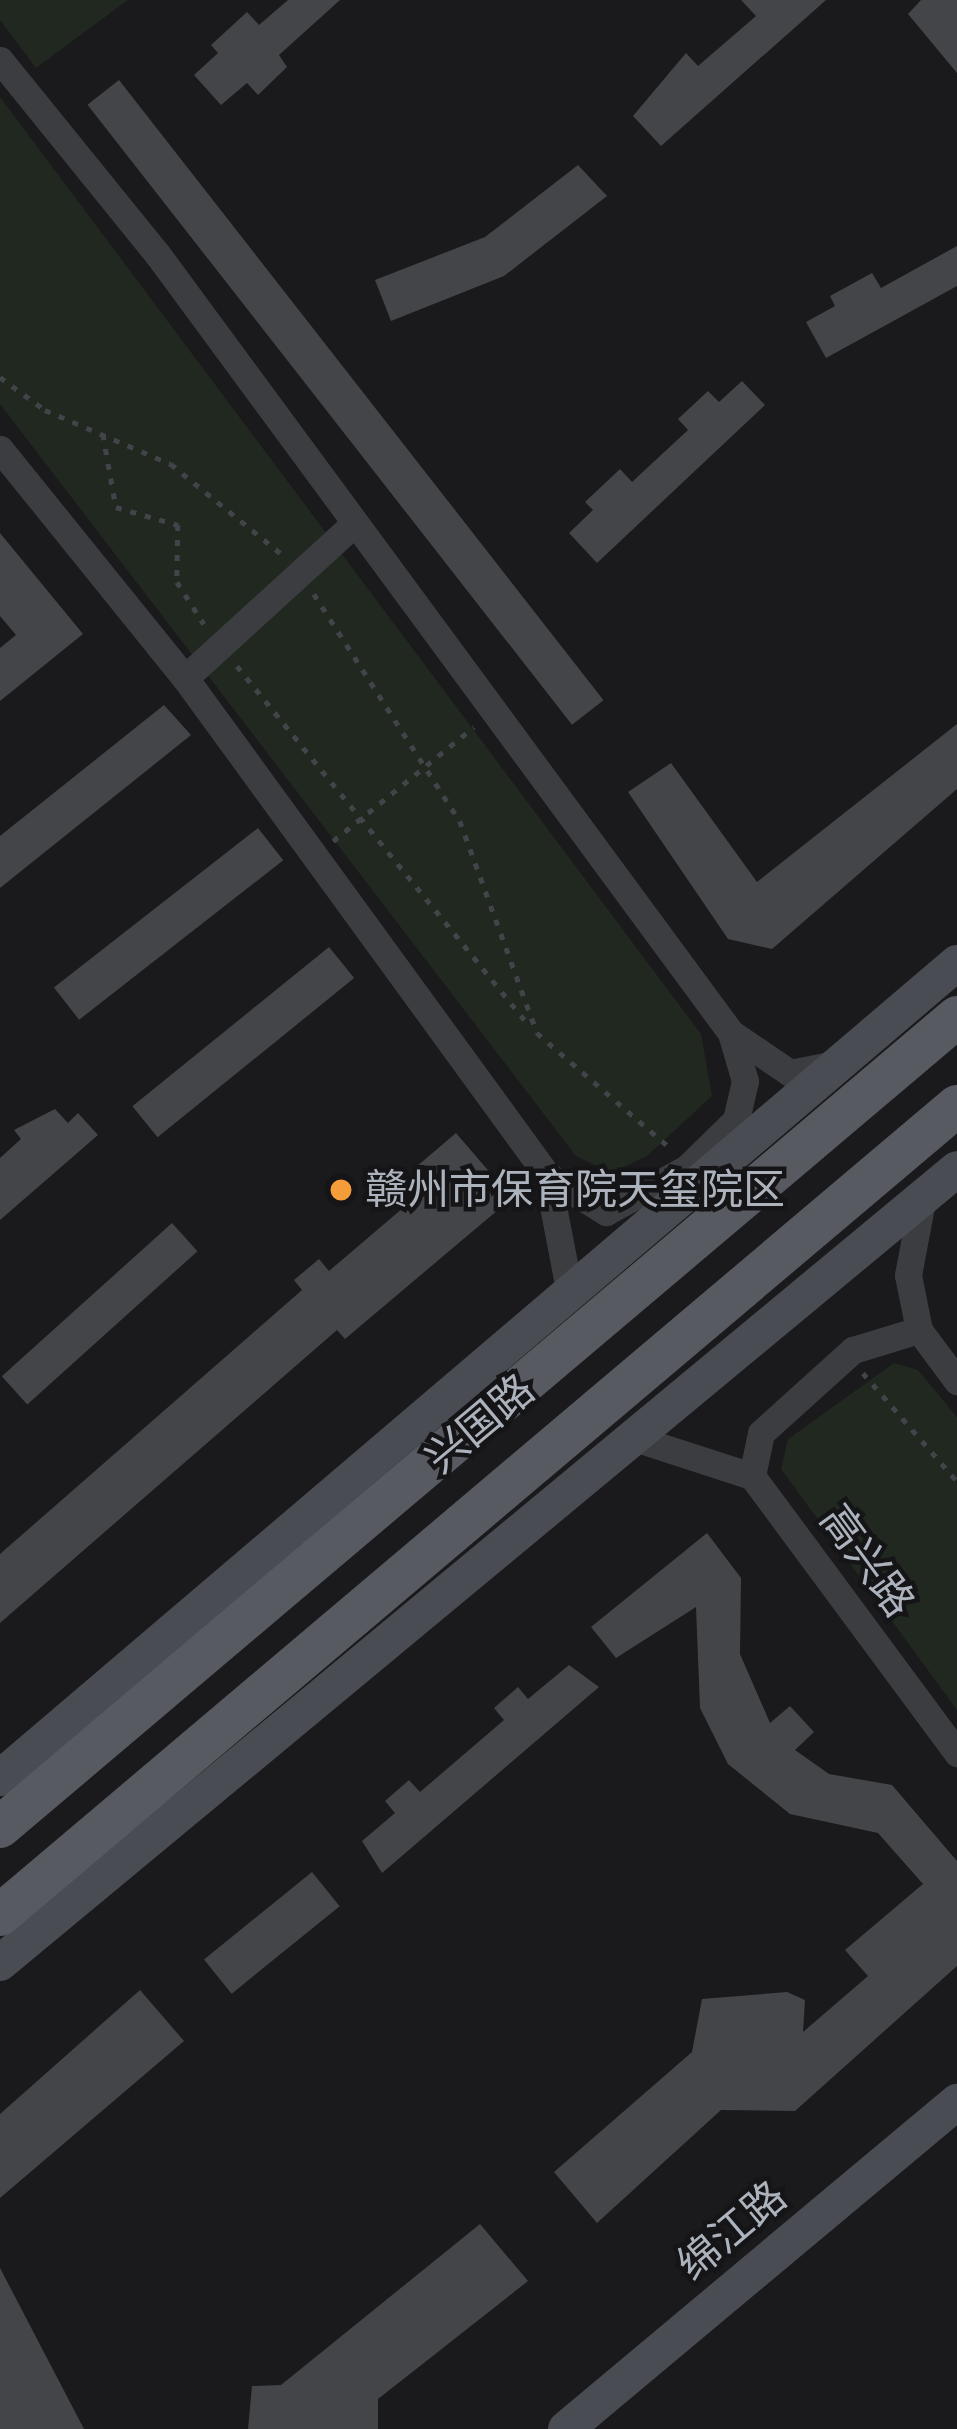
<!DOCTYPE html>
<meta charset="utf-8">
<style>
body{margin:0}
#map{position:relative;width:957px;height:2429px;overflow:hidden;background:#1a1a1c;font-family:Rubik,"Noto Sans SC",sans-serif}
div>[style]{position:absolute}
.green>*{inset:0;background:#202820}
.building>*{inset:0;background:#444549;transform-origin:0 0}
.path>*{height:4.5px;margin-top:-2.25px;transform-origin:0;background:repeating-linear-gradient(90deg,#414449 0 6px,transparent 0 15px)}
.street>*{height:27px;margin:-13.5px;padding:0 13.5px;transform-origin:13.5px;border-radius:13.5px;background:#3b3d41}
.secondary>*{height:36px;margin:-18px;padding:0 18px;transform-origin:18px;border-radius:18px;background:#494c52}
.primary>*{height:42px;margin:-21px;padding:0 21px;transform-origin:21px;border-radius:21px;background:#575a61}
.dots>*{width:33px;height:33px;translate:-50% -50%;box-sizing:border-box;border:6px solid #151517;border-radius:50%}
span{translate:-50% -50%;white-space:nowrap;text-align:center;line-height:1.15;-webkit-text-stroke:9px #151517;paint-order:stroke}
.poi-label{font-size:42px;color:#acb3bc}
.left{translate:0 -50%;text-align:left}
.street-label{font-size:42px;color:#acb3bc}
</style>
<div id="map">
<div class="green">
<div style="clip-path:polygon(0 0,128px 0,36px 68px,0 20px)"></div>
<div style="clip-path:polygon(0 97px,701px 1034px,712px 1096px,647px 1156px,611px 1173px,576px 1156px,0 404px)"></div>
<div style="clip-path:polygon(894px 1363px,918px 1370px,957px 1417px,957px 1710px,781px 1469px,788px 1439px)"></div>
</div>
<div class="building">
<div style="clip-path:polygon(288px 0,340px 0,279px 55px,287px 67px,258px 95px,247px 83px,221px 105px,194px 75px,218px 53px,211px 45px,247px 12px,259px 25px)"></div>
<div style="clip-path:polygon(741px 0,826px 0,661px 146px,633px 116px,686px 53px,698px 66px,756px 16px)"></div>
<div style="clip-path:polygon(921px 0,957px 0,957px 73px,908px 14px)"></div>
<div style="left:119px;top:80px;width:787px;height:40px;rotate:52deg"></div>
<div style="clip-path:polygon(578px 165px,607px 196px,504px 276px,391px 321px,375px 280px,485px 237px)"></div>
<div style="clip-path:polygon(957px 246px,957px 286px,826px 358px,806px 322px,835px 306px,830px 296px,872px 273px,881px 288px)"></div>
<div style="clip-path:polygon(742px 381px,765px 405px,597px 563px,569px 533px,593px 510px,585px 502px,620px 469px,632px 482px,688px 430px,678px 419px,708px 391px,719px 402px)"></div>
<div style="clip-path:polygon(0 533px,83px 634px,0 701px,0 648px,16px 635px,0 616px)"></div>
<div style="clip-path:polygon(164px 705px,191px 735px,0 888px,0 836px)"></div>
<div style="clip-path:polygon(957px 724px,957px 789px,772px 949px,728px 939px,628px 792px,671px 763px,757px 882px)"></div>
<div style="left:258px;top:828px;width:41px;height:259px;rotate:52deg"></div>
<div style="left:329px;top:947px;width:40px;height:253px;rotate:51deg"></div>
<div style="clip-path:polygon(55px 1109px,68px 1123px,78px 1113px,98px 1135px,0 1220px,0 1158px,21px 1139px,14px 1130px)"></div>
<div style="clip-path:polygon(456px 1133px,512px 1198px,345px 1339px,337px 1330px,0 1623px,0 1554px,302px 1290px,294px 1280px,319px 1259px,329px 1271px,430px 1185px,416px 1167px)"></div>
<div style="left:172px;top:1223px;width:38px;height:229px;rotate:48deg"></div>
<div style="clip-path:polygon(707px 1533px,741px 1578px,740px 1654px,770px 1723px,790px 1706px,814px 1732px,795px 1750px,829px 1774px,892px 1785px,957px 1861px,957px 1966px,795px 2111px,721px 2110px,597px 2223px,554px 2172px,692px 2052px,702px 1999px,787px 1992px,805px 2000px,803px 2032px,868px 1976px,845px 1950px,923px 1884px,878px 1833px,790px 1814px,728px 1764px,700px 1708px,696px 1607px,616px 1658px,591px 1627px)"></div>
<div style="clip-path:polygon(569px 1665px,599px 1687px,382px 1873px,362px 1841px,395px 1813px,385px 1801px,409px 1780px,420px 1792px,504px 1720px,494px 1708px,518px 1687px,528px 1699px)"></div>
<div style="left:312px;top:1872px;width:44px;height:139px;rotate:51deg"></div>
<div style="clip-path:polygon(140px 1990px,184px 2041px,0 2198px,0 2114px)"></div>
<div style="clip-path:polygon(480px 2224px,528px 2281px,378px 2399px,378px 2429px,248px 2429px,252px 2386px,281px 2385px)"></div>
<div style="clip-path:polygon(0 2268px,84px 2429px,0 2429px)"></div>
</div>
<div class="path">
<div style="left:0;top:377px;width:56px;rotate:36.3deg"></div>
<div style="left:45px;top:410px;width:137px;rotate:23.2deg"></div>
<div style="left:171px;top:464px;width:141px;rotate:39.2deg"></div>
<div style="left:103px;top:434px;width:74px;rotate:79.9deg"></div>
<div style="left:116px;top:507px;width:65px;rotate:16.2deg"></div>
<div style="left:178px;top:525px;width:57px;rotate:91deg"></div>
<div style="left:177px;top:582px;width:50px;rotate:57.3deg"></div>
<div style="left:314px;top:594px;width:270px;rotate:57.3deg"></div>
<div style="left:460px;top:821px;width:226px;rotate:70deg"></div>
<div style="left:537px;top:1033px;width:174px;rotate:40.8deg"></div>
<div style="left:237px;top:666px;width:463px;rotate:50.9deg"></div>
<div style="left:333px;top:841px;width:181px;rotate:-39deg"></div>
<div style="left:863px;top:1373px;width:143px;rotate:49deg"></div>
</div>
<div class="street">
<div style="left:0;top:60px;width:251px;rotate:51deg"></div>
<div style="left:158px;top:255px;width:966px;rotate:53.63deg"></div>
<div style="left:731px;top:1033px;width:71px;rotate:34.1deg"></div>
<div style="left:790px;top:1073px;width:46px;rotate:-11.3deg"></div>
<div style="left:0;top:449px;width:294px;rotate:51.1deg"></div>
<div style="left:185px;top:678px;width:615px;rotate:53.93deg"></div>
<div style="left:547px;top:1175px;width:116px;rotate:79.1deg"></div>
<div style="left:185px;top:678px;width:230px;rotate:-42.4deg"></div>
<div style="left:547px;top:1175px;width:70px;rotate:32.1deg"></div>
<div style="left:606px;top:1212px;width:92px;rotate:-28.5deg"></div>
<div style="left:687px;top:1168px;width:69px;rotate:-44.4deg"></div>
<div style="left:736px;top:1120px;width:40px;rotate:-77deg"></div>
<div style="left:745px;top:1081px;width:50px;rotate:-106.3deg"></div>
<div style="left:919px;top:1330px;width:56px;rotate:-101.3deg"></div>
<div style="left:908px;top:1275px;width:75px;rotate:-79.3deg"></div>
<div style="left:631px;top:1437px;width:127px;rotate:17.9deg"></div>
<div style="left:752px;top:1476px;width:345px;rotate:53.5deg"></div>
<div style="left:752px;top:1476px;width:44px;rotate:-78.2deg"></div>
<div style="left:761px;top:1433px;width:124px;rotate:-42.1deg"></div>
<div style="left:853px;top:1350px;width:69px;rotate:-16.9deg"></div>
<div style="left:919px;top:1330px;width:64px;rotate:53.3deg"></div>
</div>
<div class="secondary">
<div style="left:0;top:1778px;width:1257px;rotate:-40.42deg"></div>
<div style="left:0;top:1963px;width:1243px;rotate:-39.68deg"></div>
<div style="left:566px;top:2429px;width:510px;rotate:-39.91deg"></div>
</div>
<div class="primary">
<div style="left:0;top:1827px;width:1254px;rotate:-40.24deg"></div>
<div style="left:0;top:1915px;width:1253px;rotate:-40.21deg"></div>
</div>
<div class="dots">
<div style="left:341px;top:1190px;background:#f59c3a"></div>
</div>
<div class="poi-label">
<span class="left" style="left:365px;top:1190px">赣州市保育院天玺院区</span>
</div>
<div class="street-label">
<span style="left:480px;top:1424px;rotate:-40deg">兴国路</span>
<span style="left:867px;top:1561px;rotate:54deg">高兴路</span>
<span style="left:732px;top:2231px;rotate:-40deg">绵江路</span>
</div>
</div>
